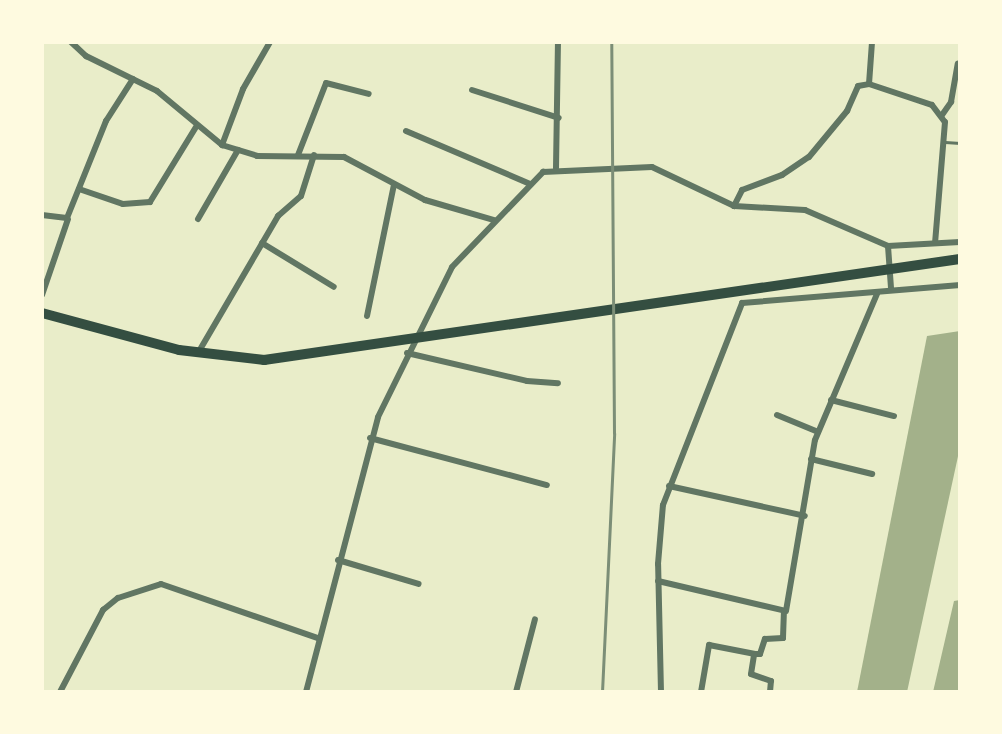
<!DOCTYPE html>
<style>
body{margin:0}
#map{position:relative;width:1002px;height:734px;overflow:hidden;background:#e9edc9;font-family:Inter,sans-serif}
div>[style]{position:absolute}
.water>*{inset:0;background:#a3b18a}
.service>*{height:3px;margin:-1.5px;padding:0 1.5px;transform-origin:1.5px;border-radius:1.5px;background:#617663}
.minor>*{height:6px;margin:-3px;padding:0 3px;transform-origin:3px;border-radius:3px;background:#617663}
.trunk>*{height:10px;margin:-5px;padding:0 5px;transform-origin:5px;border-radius:5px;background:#344e41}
.rail>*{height:3px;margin:-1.5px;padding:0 1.5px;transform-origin:1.5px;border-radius:1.5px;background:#7c8e77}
span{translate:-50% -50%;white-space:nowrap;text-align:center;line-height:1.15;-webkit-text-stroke:7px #fefae0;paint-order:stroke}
.frame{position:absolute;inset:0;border:44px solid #fefae0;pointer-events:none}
</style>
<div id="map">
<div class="water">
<div style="clip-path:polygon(960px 331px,960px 447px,907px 692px,857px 692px,927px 336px)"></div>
<div style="clip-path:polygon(960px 600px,960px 692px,933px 692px,954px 601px)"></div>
</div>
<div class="service">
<div style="left:945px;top:142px;width:15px;rotate:4deg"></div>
</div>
<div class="minor">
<div style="left:71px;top:42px;width:21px;rotate:43deg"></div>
<div style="left:86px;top:56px;width:79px;rotate:26.2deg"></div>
<div style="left:157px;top:91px;width:85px;rotate:39.7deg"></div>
<div style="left:222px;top:145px;width:37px;rotate:17deg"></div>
<div style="left:257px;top:156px;width:87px;rotate:0.7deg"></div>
<div style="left:344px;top:157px;width:92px;rotate:28deg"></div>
<div style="left:425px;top:200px;width:72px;rotate:16.2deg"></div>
<div style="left:869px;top:84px;width:42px;rotate:-85.9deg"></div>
<div style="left:472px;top:90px;width:91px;rotate:17.8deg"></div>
<div style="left:942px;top:115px;width:16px;rotate:-55deg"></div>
<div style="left:951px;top:102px;width:39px;rotate:-80deg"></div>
<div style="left:406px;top:131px;width:135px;rotate:23.1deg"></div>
<div style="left:222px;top:145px;width:60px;rotate:-69.4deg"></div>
<div style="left:243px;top:89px;width:54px;rotate:-60.1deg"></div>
<div style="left:298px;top:155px;width:77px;rotate:-68.7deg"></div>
<div style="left:326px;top:83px;width:44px;rotate:14.3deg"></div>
<div style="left:556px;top:168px;width:126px;rotate:-89.1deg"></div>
<div style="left:79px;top:189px;width:46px;rotate:18.8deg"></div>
<div style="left:123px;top:204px;width:27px;rotate:-4deg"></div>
<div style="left:150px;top:202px;width:88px;rotate:-58.5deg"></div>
<div style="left:734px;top:206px;width:18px;rotate:-63deg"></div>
<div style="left:742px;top:190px;width:43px;rotate:-20.6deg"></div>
<div style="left:782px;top:175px;width:32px;rotate:-34deg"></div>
<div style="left:809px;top:157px;width:60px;rotate:-50.4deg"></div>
<div style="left:847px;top:111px;width:27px;rotate:-66deg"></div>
<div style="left:858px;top:86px;width:11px;rotate:-10deg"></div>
<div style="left:869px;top:84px;width:66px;rotate:18.4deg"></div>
<div style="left:932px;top:105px;width:21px;rotate:53deg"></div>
<div style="left:945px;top:122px;width:121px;rotate:94.7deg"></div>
<div style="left:42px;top:215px;width:25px;rotate:7deg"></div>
<div style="left:67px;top:218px;width:105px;rotate:-68.1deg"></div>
<div style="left:106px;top:121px;width:50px;rotate:-57.3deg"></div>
<div style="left:198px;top:219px;width:80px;rotate:-59.9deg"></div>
<div style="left:262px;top:243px;width:84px;rotate:31.4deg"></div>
<div style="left:888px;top:246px;width:42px;rotate:85.9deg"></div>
<div style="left:42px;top:295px;width:80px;rotate:-71.1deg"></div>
<div style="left:367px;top:316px;width:134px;rotate:-78.4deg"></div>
<div style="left:198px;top:353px;width:159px;rotate:-59.7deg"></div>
<div style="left:278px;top:216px;width:30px;rotate:-41deg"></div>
<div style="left:301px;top:196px;width:43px;rotate:-72.4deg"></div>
<div style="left:407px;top:353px;width:123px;rotate:13.1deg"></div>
<div style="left:527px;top:381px;width:31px;rotate:4deg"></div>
<div style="left:831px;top:400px;width:65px;rotate:14.3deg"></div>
<div style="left:777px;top:415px;width:44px;rotate:22.5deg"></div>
<div style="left:370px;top:438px;width:183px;rotate:14.9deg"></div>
<div style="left:811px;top:459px;width:63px;rotate:13.8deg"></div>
<div style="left:669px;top:486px;width:139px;rotate:12.4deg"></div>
<div style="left:338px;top:560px;width:84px;rotate:16.5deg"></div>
<div style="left:658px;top:581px;width:131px;rotate:13.2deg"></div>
<div style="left:786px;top:611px;width:173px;rotate:-80.4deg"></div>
<div style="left:815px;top:440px;width:159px;rotate:-67deg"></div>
<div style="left:60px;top:692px;width:93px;rotate:-62.3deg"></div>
<div style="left:103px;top:610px;width:19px;rotate:-39deg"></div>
<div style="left:118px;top:598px;width:45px;rotate:-18deg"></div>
<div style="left:161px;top:584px;width:166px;rotate:19deg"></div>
<div style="left:306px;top:692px;width:284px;rotate:-75.3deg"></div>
<div style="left:378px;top:417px;width:167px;rotate:-63.7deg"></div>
<div style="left:452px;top:267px;width:132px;rotate:-46.2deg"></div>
<div style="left:543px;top:172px;width:109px;rotate:-2.6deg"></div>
<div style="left:652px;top:167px;width:91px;rotate:25.4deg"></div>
<div style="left:734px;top:206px;width:71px;rotate:3.2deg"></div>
<div style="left:805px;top:210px;width:90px;rotate:23.4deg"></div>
<div style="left:888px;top:246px;width:72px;rotate:-3.2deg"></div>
<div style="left:516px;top:692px;width:75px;rotate:-75.4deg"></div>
<div style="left:661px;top:692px;width:128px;rotate:-91.3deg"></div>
<div style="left:658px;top:564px;width:59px;rotate:-85.2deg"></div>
<div style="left:663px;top:505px;width:217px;rotate:-68.6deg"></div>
<div style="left:742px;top:303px;width:219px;rotate:-4.7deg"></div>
<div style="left:701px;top:692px;width:48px;rotate:-80.3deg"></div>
<div style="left:709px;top:645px;width:47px;rotate:11.1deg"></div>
<div style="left:770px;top:692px;width:11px;rotate:-85deg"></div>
<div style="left:771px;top:681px;width:21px;rotate:-161deg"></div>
<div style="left:751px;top:674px;width:20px;rotate:-81deg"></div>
<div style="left:754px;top:654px;width:6px"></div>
<div style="left:760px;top:654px;width:16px;rotate:-72deg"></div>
<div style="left:765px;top:639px;width:18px;rotate:-3deg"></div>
<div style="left:783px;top:638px;width:27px;rotate:-88deg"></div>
</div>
<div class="trunk">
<div style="left:42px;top:313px;width:142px;rotate:15.1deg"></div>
<div style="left:179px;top:350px;width:86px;rotate:6.7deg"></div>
<div style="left:264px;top:360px;width:703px;rotate:-8.26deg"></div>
</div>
<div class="rail">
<div style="left:602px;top:692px;width:259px;rotate:-87.3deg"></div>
<div style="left:614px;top:433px;width:391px;rotate:-90.4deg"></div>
</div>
<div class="frame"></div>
</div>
